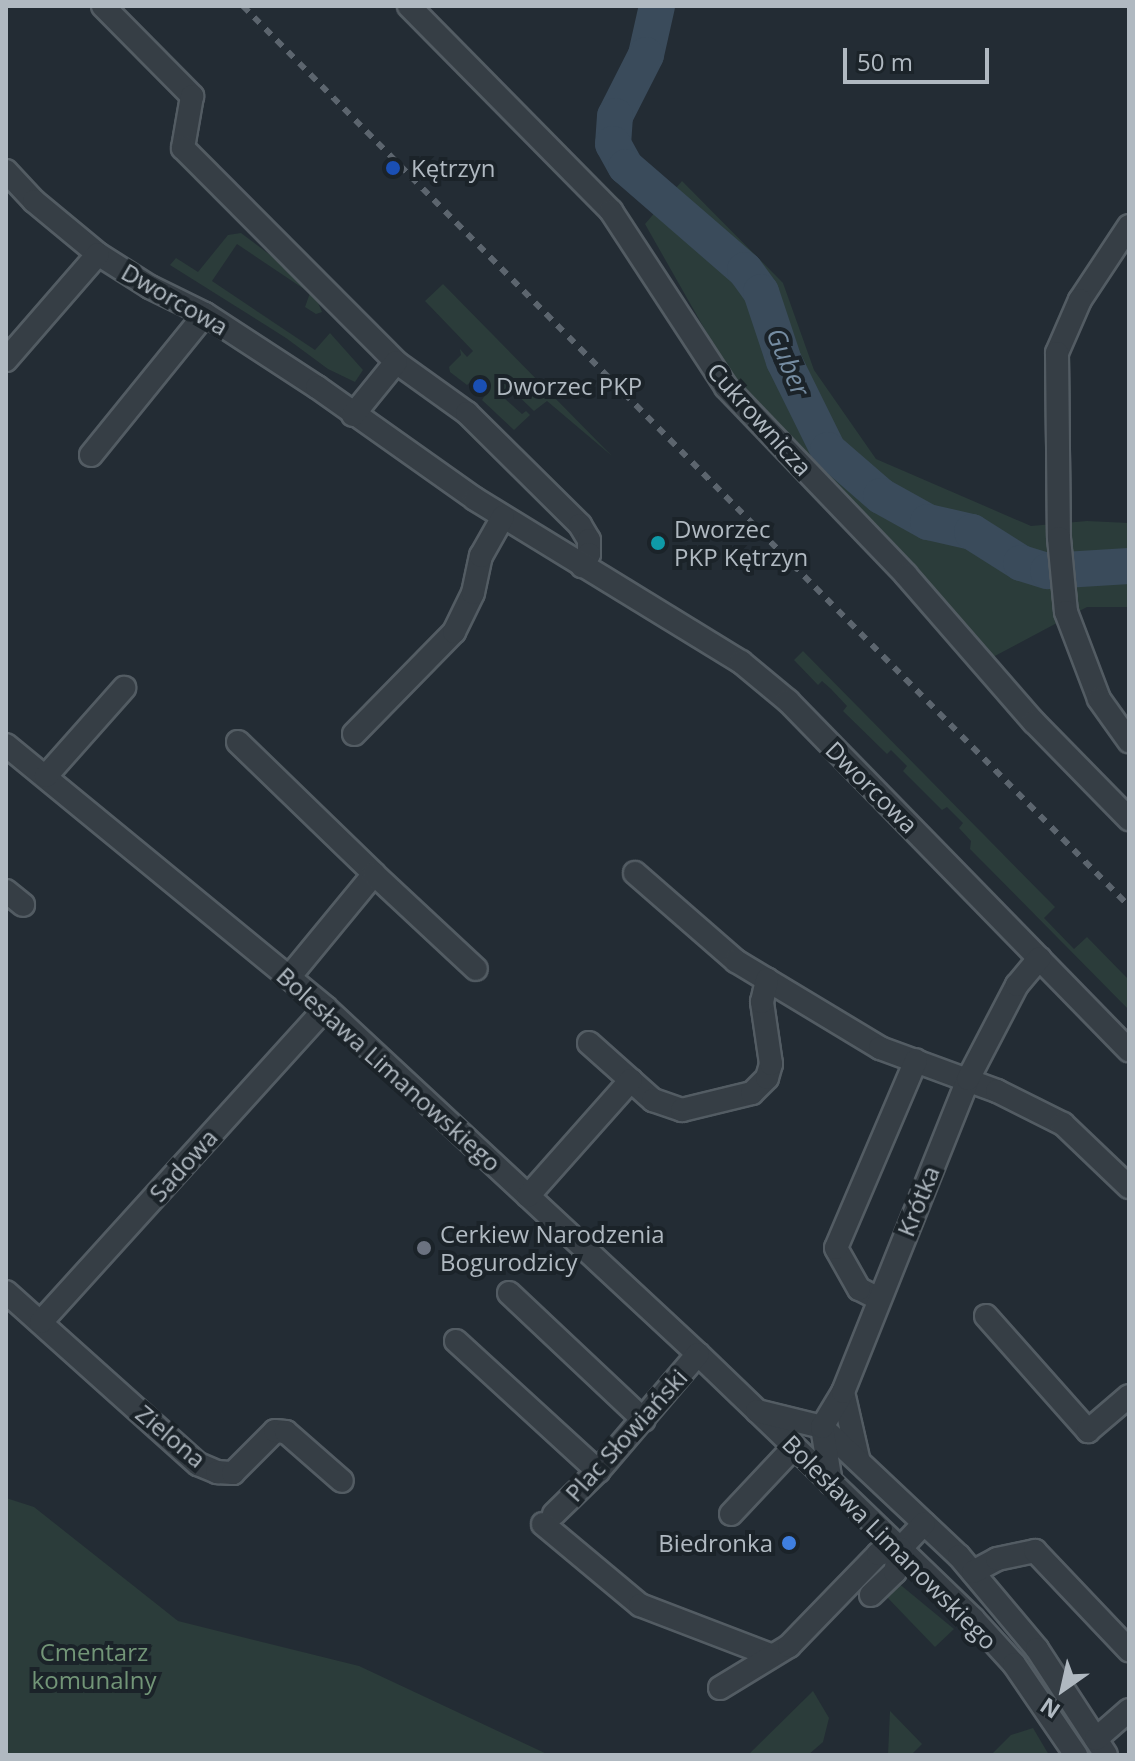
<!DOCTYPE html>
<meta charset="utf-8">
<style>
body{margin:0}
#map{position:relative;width:1135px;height:1761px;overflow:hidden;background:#232c34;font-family:"Open Sans",sans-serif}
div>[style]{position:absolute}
.green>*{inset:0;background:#2b3c3a}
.river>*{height:36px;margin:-18px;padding:0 18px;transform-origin:18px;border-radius:18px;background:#3a4b5b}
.roads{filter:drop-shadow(2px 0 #535c63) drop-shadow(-2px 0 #535c63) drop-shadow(0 2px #535c63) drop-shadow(0 -2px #535c63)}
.minor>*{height:22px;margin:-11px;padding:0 11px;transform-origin:11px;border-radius:11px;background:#363e45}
.rail>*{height:6px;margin-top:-3px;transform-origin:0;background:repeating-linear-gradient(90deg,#5c656e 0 8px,transparent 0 16px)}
.dots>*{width:22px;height:22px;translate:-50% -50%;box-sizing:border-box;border:4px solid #1b2329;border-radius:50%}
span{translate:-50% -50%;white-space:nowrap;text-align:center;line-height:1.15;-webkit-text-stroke:8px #1b2329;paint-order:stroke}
.poi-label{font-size:24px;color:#b0b9c1}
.left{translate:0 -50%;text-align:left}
.right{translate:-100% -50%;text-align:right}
.street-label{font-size:24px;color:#b0b9c1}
.park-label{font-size:24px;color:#729577}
.water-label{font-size:26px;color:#758ca1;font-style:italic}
.frame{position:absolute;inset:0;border:8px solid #b0b9c1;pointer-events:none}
.north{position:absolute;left:1023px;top:1649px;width:80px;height:80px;-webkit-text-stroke:6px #1b2329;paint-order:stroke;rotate:214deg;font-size:22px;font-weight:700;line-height:32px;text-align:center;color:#b0b9c1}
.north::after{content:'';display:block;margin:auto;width:28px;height:36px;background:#b0b9c1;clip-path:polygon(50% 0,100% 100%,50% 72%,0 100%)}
.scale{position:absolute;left:843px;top:48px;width:146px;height:36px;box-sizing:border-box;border:4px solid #b0b9c1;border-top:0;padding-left:10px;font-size:24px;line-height:28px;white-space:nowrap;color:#b0b9c1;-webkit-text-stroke:6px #1b2329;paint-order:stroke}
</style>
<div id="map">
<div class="green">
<div style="clip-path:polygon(682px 181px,783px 283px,814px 370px,876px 459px,1031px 526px,1087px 521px,1129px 523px,1129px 607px,1087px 607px,974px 667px,729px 372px,645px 224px)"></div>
<div style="clip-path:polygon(241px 233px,294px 273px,313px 291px,322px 312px,316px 314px,305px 307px,310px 293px,237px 244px,212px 281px,315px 350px,330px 333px,363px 370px,355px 382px,328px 369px,286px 338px,170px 265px,176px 258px,198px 272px,228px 235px)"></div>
<div style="clip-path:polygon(443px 284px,612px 456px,547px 401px,534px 411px,511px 389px,503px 397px,522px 414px,526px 411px,530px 415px,514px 430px,482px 400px,489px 389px,477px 377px,467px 385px,450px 372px,449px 367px,461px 355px,460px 349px,467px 357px,473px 351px,425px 301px)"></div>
<div style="clip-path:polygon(803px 651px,1055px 907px,1044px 918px,1074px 949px,1087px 937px,1129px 980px,1129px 1010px,970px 849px,971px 841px,959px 828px,963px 823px,947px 807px,942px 810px,903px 771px,907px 766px,891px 750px,887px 754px,843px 711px,847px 706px,831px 689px,822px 681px,818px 685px,794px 660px)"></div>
<div style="clip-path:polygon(6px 1498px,34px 1507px,178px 1621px,359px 1666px,549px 1755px,6px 1755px)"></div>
<div style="clip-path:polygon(897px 1582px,954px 1629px,935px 1647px,884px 1594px)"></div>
<div style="clip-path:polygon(813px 1691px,829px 1718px,823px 1742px,808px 1755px,748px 1755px)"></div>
<div style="clip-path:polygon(890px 1711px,922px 1744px,911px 1755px,888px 1755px)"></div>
<div style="clip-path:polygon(1033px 1728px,1049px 1755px,991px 1755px,1011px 1735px)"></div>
</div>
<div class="river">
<div style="left:657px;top:6px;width:50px;rotate:102.7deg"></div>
<div style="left:646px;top:55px;width:68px;rotate:116.9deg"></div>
<div style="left:615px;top:116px;width:28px;rotate:94deg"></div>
<div style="left:613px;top:144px;width:26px;rotate:61deg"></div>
<div style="left:626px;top:167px;width:157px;rotate:40.9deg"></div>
<div style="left:745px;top:270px;width:27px;rotate:54deg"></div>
<div style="left:761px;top:292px;width:73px;rotate:71.6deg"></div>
<div style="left:784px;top:361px;width:99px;rotate:63.7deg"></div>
<div style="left:828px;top:450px;width:70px;rotate:41deg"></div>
<div style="left:881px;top:496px;width:54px;rotate:29deg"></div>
<div style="left:928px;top:522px;width:45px;rotate:12.8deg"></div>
<div style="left:972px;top:532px;width:58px;rotate:32.3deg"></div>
<div style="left:1021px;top:563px;width:28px;rotate:17deg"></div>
<div style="left:1048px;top:571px;width:81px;rotate:-3.5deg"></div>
</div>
<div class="roads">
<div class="minor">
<div style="left:103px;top:6px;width:127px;rotate:45.3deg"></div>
<div style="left:192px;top:96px;width:53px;rotate:99.8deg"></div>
<div style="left:183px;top:148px;width:302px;rotate:45.1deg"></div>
<div style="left:396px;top:362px;width:87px;rotate:35.7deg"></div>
<div style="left:467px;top:413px;width:159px;rotate:44.7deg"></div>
<div style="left:580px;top:525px;width:17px;rotate:59deg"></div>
<div style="left:589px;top:540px;width:14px;rotate:90deg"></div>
<div style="left:589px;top:554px;width:14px;rotate:120deg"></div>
<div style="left:409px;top:6px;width:288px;rotate:45.4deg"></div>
<div style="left:611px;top:211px;width:210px;rotate:56.8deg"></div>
<div style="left:726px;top:387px;width:260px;rotate:46.2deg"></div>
<div style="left:906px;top:575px;width:195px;rotate:49deg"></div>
<div style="left:1034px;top:722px;width:136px;rotate:45.6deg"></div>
<div style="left:6px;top:171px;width:41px;rotate:47deg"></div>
<div style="left:34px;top:201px;width:83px;rotate:39.6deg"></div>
<div style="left:98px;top:254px;width:62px;rotate:32.4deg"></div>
<div style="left:150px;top:287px;width:61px;rotate:26.1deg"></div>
<div style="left:205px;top:314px;width:134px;rotate:33.1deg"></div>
<div style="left:317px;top:387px;width:194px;rotate:35.3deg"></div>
<div style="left:475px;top:499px;width:312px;rotate:31.5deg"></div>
<div style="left:741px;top:662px;width:61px;rotate:39.7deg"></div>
<div style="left:788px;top:701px;width:488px;rotate:45.7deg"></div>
<div style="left:1129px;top:226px;width:89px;rotate:123.5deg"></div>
<div style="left:1080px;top:300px;width:58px;rotate:113.5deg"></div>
<div style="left:1057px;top:353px;width:185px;rotate:89.4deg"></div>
<div style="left:1059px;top:538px;width:74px;rotate:84.6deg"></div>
<div style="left:1066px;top:612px;width:93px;rotate:69.2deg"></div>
<div style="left:1099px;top:699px;width:52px;rotate:54.5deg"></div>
<div style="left:6px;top:360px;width:140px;rotate:-49deg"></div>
<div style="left:353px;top:415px;width:68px;rotate:-50.9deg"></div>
<div style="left:91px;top:455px;width:181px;rotate:-51deg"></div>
<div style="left:354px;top:734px;width:143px;rotate:-45.6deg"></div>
<div style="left:454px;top:632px;width:43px;rotate:-64deg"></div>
<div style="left:473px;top:593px;width:38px;rotate:-78deg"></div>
<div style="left:481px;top:556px;width:45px;rotate:-60.6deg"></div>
<div style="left:238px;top:742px;width:190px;rotate:44.1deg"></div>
<div style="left:374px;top:874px;width:134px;rotate:129.5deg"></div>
<div style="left:6px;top:745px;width:414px;rotate:39.4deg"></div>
<div style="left:326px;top:1008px;width:508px;rotate:42.93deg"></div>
<div style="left:698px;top:1354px;width:382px;rotate:43.9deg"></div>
<div style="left:973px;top:1619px;width:61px;rotate:47.7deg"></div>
<div style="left:1014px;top:1664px;width:110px;rotate:55.7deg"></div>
<div style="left:46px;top:776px;width:118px;rotate:-48.4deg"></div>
<div style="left:635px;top:873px;width:134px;rotate:41.1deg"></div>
<div style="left:736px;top:961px;width:168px;rotate:31.1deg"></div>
<div style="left:880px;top:1048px;width:125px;rotate:20.2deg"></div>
<div style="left:997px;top:1091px;width:74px;rotate:26.6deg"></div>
<div style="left:1063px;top:1124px;width:91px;rotate:43.7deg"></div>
<div style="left:374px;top:874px;width:139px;rotate:43deg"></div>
<div style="left:6px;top:891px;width:22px;rotate:39deg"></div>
<div style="left:589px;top:1043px;width:86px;rotate:41.7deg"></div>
<div style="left:653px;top:1100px;width:31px;rotate:19deg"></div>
<div style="left:682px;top:1110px;width:72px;rotate:-13.7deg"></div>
<div style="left:752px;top:1093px;width:21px;rotate:-45deg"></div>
<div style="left:767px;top:1078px;width:15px;rotate:-74deg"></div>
<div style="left:771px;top:1064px;width:63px;rotate:-98.3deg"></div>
<div style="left:762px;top:1002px;width:23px;rotate:-77deg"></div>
<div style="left:528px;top:1196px;width:155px;rotate:-48.4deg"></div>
<div style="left:6px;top:1292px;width:258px;rotate:41.9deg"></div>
<div style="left:198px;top:1464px;width:21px;rotate:23deg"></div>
<div style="left:217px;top:1472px;width:16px;rotate:4deg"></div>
<div style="left:233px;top:1473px;width:59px;rotate:-45deg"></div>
<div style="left:275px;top:1431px;width:11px;rotate:5deg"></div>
<div style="left:286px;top:1432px;width:74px;rotate:41.2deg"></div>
<div style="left:509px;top:1293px;width:185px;rotate:43.3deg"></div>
<div style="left:879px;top:1299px;width:22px;rotate:-153deg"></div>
<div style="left:859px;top:1289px;width:47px;rotate:-119.3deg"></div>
<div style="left:836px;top:1248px;width:204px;rotate:-66.9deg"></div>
<div style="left:986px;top:1316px;width:154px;rotate:48.4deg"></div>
<div style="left:1088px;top:1431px;width:54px;rotate:-40.5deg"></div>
<div style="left:41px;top:1322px;width:424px;rotate:-47.8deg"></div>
<div style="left:456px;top:1341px;width:193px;rotate:42.5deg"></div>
<div style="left:843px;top:1392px;width:68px;rotate:77.2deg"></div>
<div style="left:757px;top:1411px;width:67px;rotate:13.8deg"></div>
<div style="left:822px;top:1427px;width:188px;rotate:43.3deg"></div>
<div style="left:959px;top:1556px;width:121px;rotate:50deg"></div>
<div style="left:1037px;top:1649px;width:126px;rotate:56.9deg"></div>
<div style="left:831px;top:1483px;width:57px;rotate:-99.1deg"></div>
<div style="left:822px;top:1427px;width:41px;rotate:-59deg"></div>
<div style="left:843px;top:1392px;width:337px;rotate:-68.2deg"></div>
<div style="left:968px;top:1079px;width:106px;rotate:-62.5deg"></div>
<div style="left:1017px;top:985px;width:35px;rotate:-50deg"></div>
<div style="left:554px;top:1514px;width:62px;rotate:-44.3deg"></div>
<div style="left:598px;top:1471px;width:154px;rotate:-49.5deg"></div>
<div style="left:731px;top:1514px;width:92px;rotate:-46.8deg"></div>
<div style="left:543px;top:1524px;width:126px;rotate:39.9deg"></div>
<div style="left:640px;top:1605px;width:139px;rotate:21deg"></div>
<div style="left:973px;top:1572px;width:27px;rotate:-28deg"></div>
<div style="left:997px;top:1559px;width:39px;rotate:-12deg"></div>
<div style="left:1035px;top:1551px;width:137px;rotate:46.5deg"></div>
<div style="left:871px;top:1595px;width:33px;rotate:-44deg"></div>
<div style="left:895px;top:1572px;width:24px;rotate:-78deg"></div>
<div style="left:900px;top:1549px;width:35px;rotate:-47deg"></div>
<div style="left:720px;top:1688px;width:81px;rotate:-31.3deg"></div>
<div style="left:789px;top:1646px;width:128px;rotate:-45.9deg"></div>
<div style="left:878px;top:1554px;width:23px;rotate:-13deg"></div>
<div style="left:1096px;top:1739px;width:44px;rotate:-41.3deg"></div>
</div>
</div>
<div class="rail">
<div style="left:243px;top:6px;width:1263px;rotate:45.45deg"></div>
</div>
<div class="dots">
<div style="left:393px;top:168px;background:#1a4fb4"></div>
<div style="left:480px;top:386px;background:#1a4fb4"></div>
<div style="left:658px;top:543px;background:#0f9aa8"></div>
<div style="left:424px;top:1248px;background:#6b7280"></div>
<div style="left:789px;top:1543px;background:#3f7fe0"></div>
</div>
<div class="poi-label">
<span class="left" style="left:411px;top:168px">Kętrzyn</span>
<span class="left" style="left:496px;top:386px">Dworzec PKP</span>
<span class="left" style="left:674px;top:543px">Dworzec<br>PKP Kętrzyn</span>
<span class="left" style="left:440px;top:1248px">Cerkiew Narodzenia<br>Bogurodzicy</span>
<span class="right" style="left:773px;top:1543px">Biedronka</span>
</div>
<div class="street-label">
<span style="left:175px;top:299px;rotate:30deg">Dworcowa</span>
<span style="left:760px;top:419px;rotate:48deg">Cukrownicza</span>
<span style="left:872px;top:787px;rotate:45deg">Dworcowa</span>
<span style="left:389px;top:1069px;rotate:42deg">Bolesława Limanowskiego</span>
<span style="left:183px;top:1165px;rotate:-48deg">Sadowa</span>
<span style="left:918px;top:1201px;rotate:-68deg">Krótka</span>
<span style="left:626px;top:1435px;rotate:-48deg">Plac Słowiański</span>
<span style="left:171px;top:1436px;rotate:40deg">Zielona</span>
<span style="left:890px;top:1542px;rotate:45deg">Bolesława Limanowskiego</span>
</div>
<div class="park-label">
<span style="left:94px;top:1666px">Cmentarz<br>komunalny</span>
</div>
<div class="water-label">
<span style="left:788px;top:362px;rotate:67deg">Guber</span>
</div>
<div class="frame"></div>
<div class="north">N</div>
<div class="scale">50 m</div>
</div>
